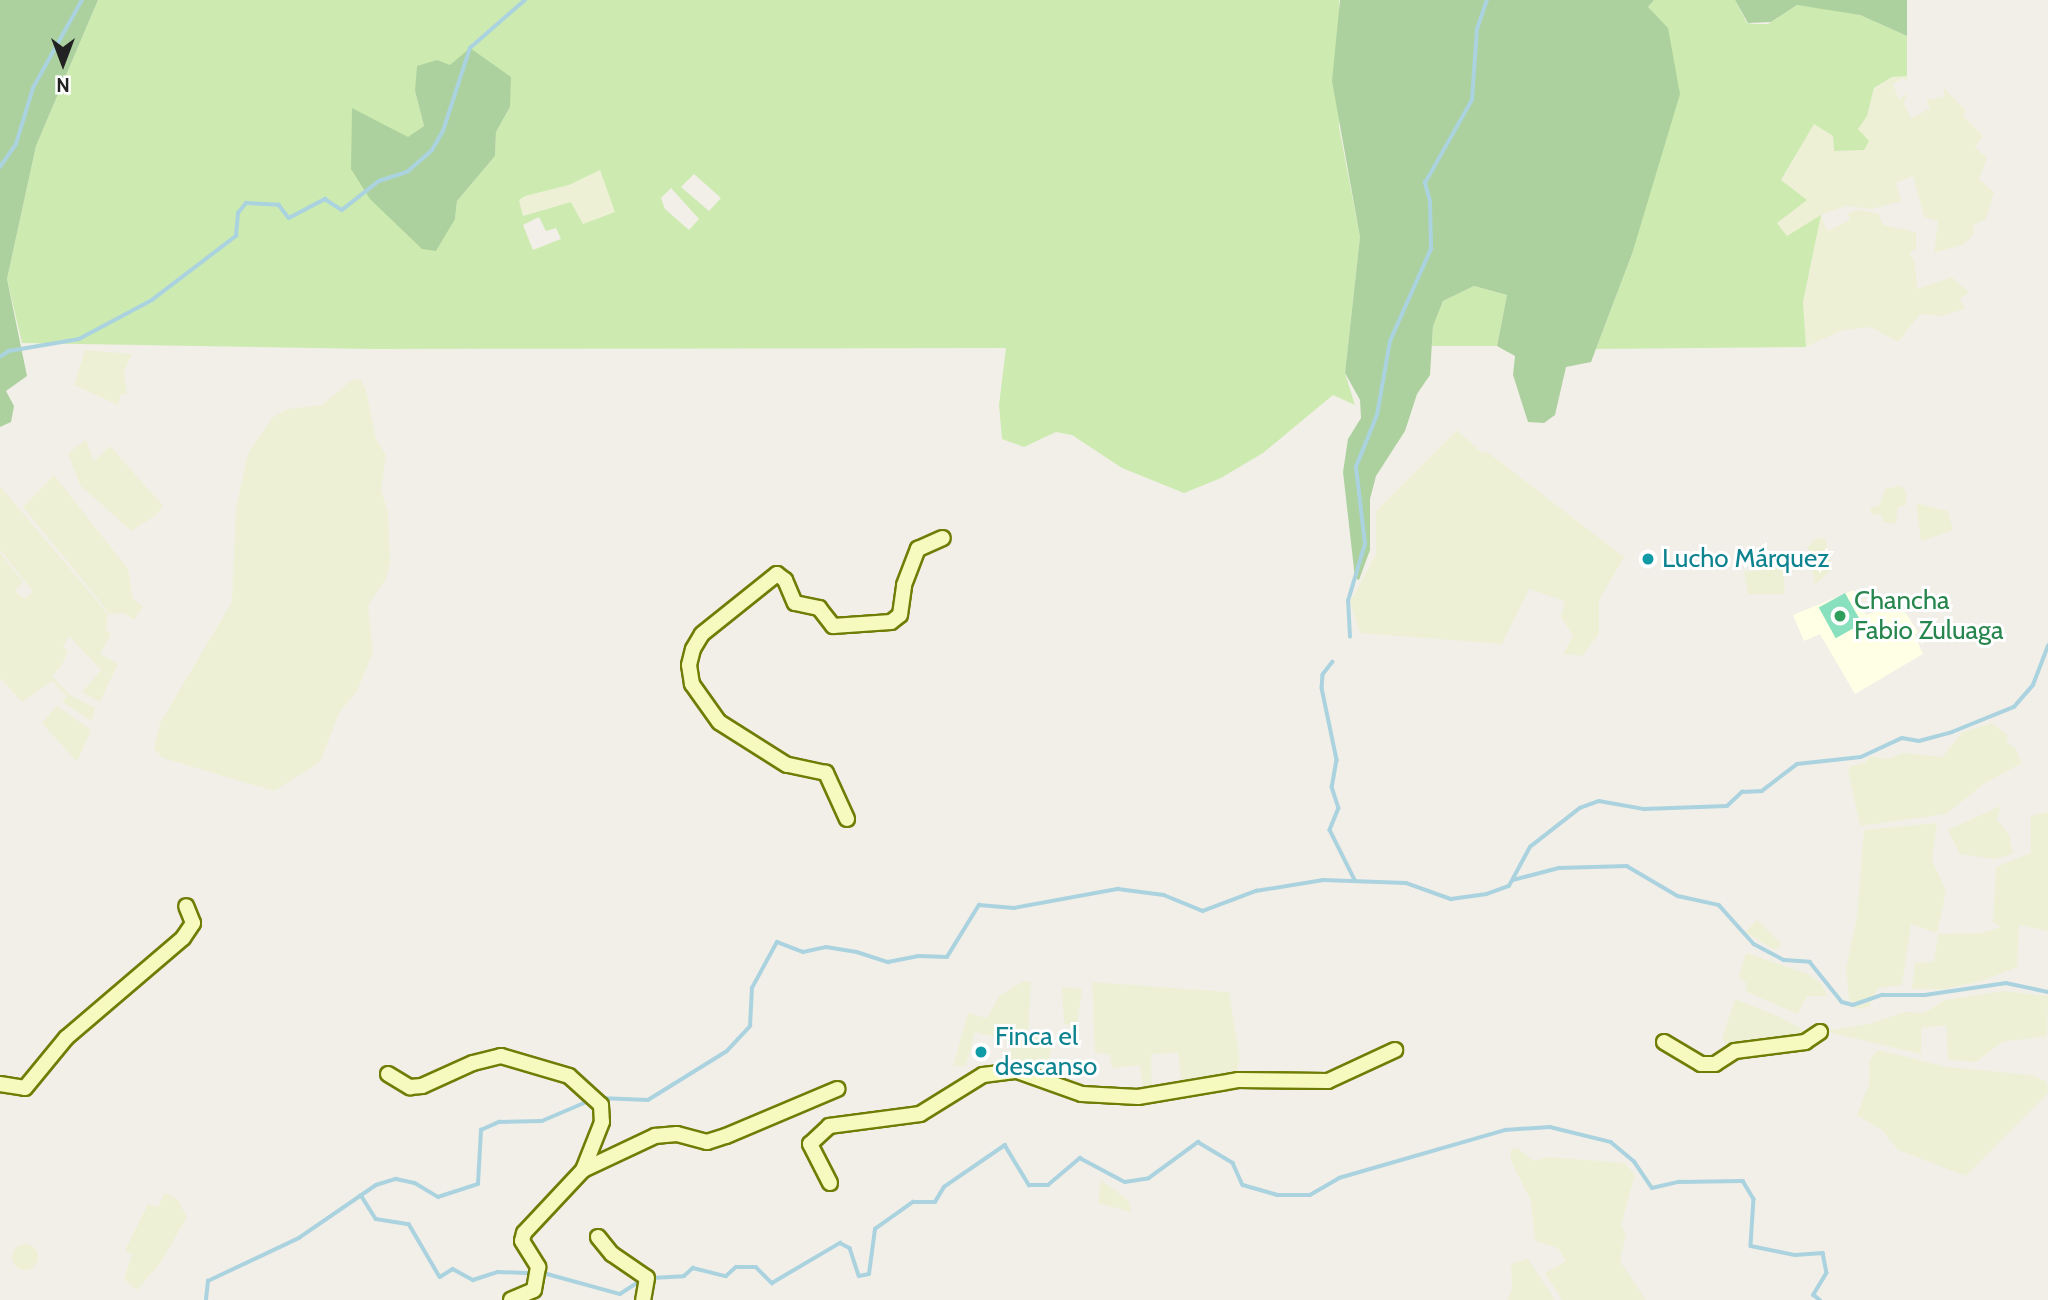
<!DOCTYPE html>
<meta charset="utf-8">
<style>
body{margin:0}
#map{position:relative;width:2048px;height:1300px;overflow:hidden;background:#f2efe9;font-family:Cabin,sans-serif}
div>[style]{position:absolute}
.education>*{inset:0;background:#ffffe5}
.farmland>*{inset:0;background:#eef0d5}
.round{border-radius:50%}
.grass>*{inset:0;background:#cdebb0}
.forest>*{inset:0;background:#add19e}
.pitch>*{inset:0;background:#88e0be;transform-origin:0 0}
.stream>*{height:3.5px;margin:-1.75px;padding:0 1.75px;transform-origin:1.75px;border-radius:1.75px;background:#aad3df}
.roads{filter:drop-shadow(2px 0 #707d05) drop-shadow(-2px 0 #707d05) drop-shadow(0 2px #707d05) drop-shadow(0 -2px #707d05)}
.secondary>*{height:14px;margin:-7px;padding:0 7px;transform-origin:7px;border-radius:7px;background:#f7fabf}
.dots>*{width:19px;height:19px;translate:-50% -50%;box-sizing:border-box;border:4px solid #fff;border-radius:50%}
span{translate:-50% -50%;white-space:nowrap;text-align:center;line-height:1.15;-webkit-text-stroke:6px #fff;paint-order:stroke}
.culture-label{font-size:26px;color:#0d838f}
.left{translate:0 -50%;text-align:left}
.leisure-label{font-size:26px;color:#27864d}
.north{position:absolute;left:28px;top:28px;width:70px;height:70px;-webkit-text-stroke:5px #fff;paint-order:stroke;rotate:180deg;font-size:19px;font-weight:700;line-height:28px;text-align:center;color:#222}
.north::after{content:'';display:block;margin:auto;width:24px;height:32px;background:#222;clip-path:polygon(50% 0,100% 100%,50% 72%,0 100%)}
</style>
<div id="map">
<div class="education">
<div style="clip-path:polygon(1854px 590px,1866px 615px,1898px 601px,1918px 632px,1915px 635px,1923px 654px,1855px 694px,1820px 634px,1804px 641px,1793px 615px)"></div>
</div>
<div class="farmland">
<div style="clip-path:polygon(1907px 76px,1907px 82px,1904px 78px,1893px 84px,1899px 100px,1907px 93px,1904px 103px,1911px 119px,1930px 108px,1926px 100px,1944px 97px,1944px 88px,1966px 111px,1963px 116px,1983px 136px,1975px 147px,1987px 158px,1979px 179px,1994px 192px,1986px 219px,1973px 225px,1974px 234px,1964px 244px,1934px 253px,1938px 221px,1924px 217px,1913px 176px,1896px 183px,1901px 201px,1872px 209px,1846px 206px,1821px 215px,1827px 231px,1850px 220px,1848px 213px,1857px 210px,1878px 213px,1883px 225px,1916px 232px,1916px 248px,1909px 254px,1915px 261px,1917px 289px,1952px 277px,1969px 293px,1960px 298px,1965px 309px,1941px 316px,1920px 314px,1898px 342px,1871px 327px,1843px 330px,1806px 347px,1803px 302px,1821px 216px,1787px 237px,1777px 223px,1806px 200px,1781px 181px,1814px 124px,1833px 136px,1834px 151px,1864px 150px,1857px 129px,1867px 116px,1874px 89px,1892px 77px)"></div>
<div style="clip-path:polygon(600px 170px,616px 212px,583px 224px,571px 202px,523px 216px,519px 200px,525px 196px,569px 185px)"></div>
<div style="clip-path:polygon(85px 350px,132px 354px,124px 372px,127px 394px,121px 394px,118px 405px,74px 385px)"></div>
<div style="clip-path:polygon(353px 379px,361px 380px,366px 390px,376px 439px,386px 455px,381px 491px,388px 511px,390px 562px,386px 579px,368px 605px,373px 652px,357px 691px,339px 713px,320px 762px,274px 791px,163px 758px,154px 749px,160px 723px,232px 602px,236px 508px,248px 453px,273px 417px,288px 409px,322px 405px)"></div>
<div style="clip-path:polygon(1457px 430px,1483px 454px,1486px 451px,1624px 557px,1599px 600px,1599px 634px,1582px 656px,1563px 654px,1573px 636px,1561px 617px,1565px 601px,1529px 589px,1502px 644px,1360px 633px,1350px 602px,1376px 554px,1376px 511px)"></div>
<div style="clip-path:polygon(86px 440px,94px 462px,110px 446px,163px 506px,155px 516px,131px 531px,80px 485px,68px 453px)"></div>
<div style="clip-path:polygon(54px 475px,128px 569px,133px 599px,143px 606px,134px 620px,124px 613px,110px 614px,23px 507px)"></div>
<div style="clip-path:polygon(0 486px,108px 614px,106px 630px,111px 634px,100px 654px,118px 664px,100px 702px,82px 692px,101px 670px,69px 636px,63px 647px,68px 651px,62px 665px,52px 676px,70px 695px,95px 708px,92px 721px,62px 702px,67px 696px,52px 681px,22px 702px,0 678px,0 553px,23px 582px,15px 591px,25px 599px,33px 591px,0 550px)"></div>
<div style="clip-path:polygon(1900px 486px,1906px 491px,1906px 505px,1898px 507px,1896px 524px,1883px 522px,1882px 514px,1872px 515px,1870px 508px,1880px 505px,1885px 489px)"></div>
<div style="clip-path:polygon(1916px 503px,1948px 511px,1953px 530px,1921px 541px)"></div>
<div style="clip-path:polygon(1825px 538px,1832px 569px,1815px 585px,1808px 547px,1815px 539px)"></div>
<div style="clip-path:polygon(1783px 567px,1785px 594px,1748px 594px,1744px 572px)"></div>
<div style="clip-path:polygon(57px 706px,91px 730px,77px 762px,42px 723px)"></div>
<div style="clip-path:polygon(1992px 723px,2008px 736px,2006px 742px,2016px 749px,2022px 763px,1985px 783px,1946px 814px,1860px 826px,1848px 770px,1851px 766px,1865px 763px,1871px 756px,1887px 759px,1903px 753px,1942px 757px,1963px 732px)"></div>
<div style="clip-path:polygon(2000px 806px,1997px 820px,2009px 835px,2013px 854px,1994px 859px,1960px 854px,1948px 830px)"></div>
<div style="clip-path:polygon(2048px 812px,2048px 931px,2019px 925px,2017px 967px,1982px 981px,1944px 989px,1912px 989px,1915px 963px,1934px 962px,1938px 934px,1981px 933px,2001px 927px,1993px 922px,1996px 867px,2031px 853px,2031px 816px)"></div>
<div style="clip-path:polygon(1937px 823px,1932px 860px,1946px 891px,1937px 933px,1911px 924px,1902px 985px,1878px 988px,1869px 1007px,1856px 1009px,1849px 998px,1846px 969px,1857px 917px,1864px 830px)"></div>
<div style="clip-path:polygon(1757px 920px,1781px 944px,1775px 950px,1745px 932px)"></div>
<div style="clip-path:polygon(1746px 953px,1808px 974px,1822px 984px,1827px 996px,1807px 996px,1798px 1014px,1745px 991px,1747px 984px,1739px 976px)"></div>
<div style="clip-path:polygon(1024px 981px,1031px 982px,1028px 1035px,1054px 1038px,1045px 1075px,1009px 1065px,1012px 1041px,975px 1032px,966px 1066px,953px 1066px,968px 1013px,987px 1018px,999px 996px)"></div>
<div style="clip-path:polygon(1092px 982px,1229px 992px,1240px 1059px,1236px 1075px,1182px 1088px,1178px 1053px,1151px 1054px,1152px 1092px,1143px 1093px,1140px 1065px,1112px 1068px,1110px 1054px,1095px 1053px)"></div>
<div style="clip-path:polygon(1062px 987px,1082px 989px,1077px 1025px,1064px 1024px)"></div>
<div style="clip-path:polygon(2004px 991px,2048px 996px,2047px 1036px,2002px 1042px,1976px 1062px,1948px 1060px,1946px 1025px,1921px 1028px,1921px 1054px,1824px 1031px,1869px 1024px,1904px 1012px,1924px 1013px,1945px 1000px)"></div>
<div style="clip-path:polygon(1735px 999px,1780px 1017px,1807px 1032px,1726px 1046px,1722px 1038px)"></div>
<div style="clip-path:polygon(1878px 1050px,1947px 1067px,2032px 1075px,2047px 1082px,2048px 1093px,1966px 1176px,1898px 1150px,1883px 1131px,1857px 1115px,1869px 1084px,1869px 1061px)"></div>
<div style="clip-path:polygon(1517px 1148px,1534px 1161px,1547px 1157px,1625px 1163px,1635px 1175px,1621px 1225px,1626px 1234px,1620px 1261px,1646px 1300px,1562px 1300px,1545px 1273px,1566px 1261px,1558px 1248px,1535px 1241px,1531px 1201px,1511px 1161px,1511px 1149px)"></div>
<div style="clip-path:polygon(1101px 1180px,1129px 1201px,1131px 1212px,1098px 1203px)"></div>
<div style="clip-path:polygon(165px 1193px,178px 1200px,187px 1217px,161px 1262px,137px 1290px,124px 1279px,132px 1255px,125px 1250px,148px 1204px,158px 1207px)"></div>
<div class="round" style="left:12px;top:1244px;width:26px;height:26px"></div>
<div style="clip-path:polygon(1528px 1259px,1555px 1300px,1508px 1300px,1512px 1289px,1511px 1264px)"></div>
</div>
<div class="grass">
<div style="clip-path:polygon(evenodd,98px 0,1339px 0,1339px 127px,1360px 237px,1345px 373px,1355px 405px,1333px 395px,1263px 453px,1221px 478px,1184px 493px,1122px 468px,1072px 435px,1056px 432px,1024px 447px,1002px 439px,999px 405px,1006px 348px,373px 349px,22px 343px,7px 279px,36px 146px,98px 0,450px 66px,510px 107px,496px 132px,495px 156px,457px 201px,455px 219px,353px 109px,408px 138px,424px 126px,415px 91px,450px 66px,98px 0,600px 170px,615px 212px,583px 224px,571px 202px,523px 216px,519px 200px,525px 196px,569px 185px,600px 170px,98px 0,694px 174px,721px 198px,709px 211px,681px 187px,694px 174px,98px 0,671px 188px,699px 219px,689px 230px,665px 209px,661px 198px,671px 188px,98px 0,539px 217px,546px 231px,556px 228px,561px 239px,533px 250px,523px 225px,539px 217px)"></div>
<div style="clip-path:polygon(1654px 0,1735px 0,1747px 23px,1754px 24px,1768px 24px,1797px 5px,1816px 7px,1860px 15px,1907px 36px,1907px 76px,1892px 77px,1874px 88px,1867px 116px,1858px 129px,1869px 141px,1864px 150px,1834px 151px,1833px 136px,1814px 124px,1781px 180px,1807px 200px,1777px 223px,1787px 236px,1821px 215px,1803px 302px,1806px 347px,1596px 349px,1632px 254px,1648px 7px)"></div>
<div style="clip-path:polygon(1474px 286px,1507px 295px,1497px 346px,1432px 346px,1433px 325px,1443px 301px)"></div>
</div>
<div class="forest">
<div style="clip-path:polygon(0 0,98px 0,36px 146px,7px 279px,27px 376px,6px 391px,14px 406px,11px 422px,0 427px)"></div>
<div style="clip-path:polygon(1340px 0,1654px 0,1648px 7px,1668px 28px,1680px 94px,1632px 254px,1591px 362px,1566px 367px,1555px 415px,1544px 423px,1528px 422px,1513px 375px,1515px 356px,1497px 346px,1507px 295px,1474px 286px,1443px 301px,1433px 326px,1430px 375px,1417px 394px,1405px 431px,1376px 476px,1370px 499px,1370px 550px,1359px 580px,1355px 578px,1343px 472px,1348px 439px,1361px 418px,1360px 400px,1345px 373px,1360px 237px,1332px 81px)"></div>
<div style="clip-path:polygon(1735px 0,1907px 0,1907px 36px,1860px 15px,1797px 5px,1771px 22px,1748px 23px)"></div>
<div style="clip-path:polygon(470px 48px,511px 77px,510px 107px,496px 132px,495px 156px,457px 201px,455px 219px,436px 251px,422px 249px,370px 199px,351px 169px,352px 108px,408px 137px,424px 126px,415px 91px,417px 66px,437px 60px,450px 65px)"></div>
</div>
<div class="pitch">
<div style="left:1845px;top:593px;width:35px;height:30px;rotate:61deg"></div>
</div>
<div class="stream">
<div style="left:0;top:167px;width:28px;rotate:-55deg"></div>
<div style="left:16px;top:144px;width:59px;rotate:-73.1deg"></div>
<div style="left:33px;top:88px;width:101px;rotate:-60.9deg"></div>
<div style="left:0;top:357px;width:11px;rotate:-34deg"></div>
<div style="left:9px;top:351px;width:71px;rotate:-9.7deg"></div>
<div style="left:79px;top:339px;width:83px;rotate:-28.1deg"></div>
<div style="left:152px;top:300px;width:106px;rotate:-37.3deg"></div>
<div style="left:236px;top:236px;width:23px;rotate:-85deg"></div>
<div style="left:238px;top:213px;width:13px;rotate:-51deg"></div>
<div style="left:246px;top:203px;width:33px;rotate:3deg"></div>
<div style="left:279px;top:205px;width:16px;rotate:52deg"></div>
<div style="left:289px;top:218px;width:41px;rotate:-27.8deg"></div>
<div style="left:325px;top:199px;width:20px;rotate:33deg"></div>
<div style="left:342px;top:210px;width:47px;rotate:-38.1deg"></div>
<div style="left:379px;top:181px;width:29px;rotate:-18deg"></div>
<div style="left:407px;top:172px;width:33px;rotate:-41deg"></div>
<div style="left:432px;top:150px;width:22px;rotate:-60deg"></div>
<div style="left:443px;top:131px;width:87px;rotate:-72deg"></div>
<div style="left:470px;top:48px;width:73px;rotate:-41.1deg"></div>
<div style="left:1350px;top:637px;width:36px;rotate:-93deg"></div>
<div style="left:1348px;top:601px;width:59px;rotate:-73.4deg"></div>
<div style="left:1365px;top:544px;width:78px;rotate:-96.7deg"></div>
<div style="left:1356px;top:467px;width:56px;rotate:-68deg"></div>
<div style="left:1377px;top:415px;width:75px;rotate:-80deg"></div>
<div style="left:1390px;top:341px;width:101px;rotate:-66deg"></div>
<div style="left:1431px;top:249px;width:48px;rotate:-91.2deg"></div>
<div style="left:1430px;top:201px;width:19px;rotate:-106deg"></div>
<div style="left:1425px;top:183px;width:95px;rotate:-60.5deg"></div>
<div style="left:1472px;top:100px;width:71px;rotate:-86deg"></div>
<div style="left:1477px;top:29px;width:31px;rotate:-71deg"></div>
<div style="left:1333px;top:662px;width:16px;rotate:128deg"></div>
<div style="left:1323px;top:675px;width:13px;rotate:94deg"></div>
<div style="left:1322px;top:688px;width:74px;rotate:78.2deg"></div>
<div style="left:1337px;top:760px;width:27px;rotate:100deg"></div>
<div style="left:1332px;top:787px;width:22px;rotate:72deg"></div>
<div style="left:1339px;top:808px;width:24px;rotate:112deg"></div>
<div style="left:1330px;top:830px;width:56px;rotate:63.4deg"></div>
<div style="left:1513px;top:880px;width:48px;rotate:-14.6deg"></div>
<div style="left:1559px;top:868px;width:68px;rotate:-1.7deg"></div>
<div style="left:1627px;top:866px;width:59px;rotate:30.5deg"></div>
<div style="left:1678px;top:896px;width:42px;rotate:12.4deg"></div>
<div style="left:1719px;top:905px;width:52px;rotate:48.1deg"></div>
<div style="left:1754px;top:944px;width:34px;rotate:28deg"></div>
<div style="left:1784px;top:960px;width:26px;rotate:4deg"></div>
<div style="left:1810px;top:962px;width:51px;rotate:51.3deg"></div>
<div style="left:1842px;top:1002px;width:11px;rotate:15deg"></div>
<div style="left:1853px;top:1005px;width:31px;rotate:-19deg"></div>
<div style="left:1882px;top:995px;width:43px"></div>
<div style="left:1925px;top:995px;width:82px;rotate:-8.4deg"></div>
<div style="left:2006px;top:983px;width:43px;rotate:12.1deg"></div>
<div style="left:600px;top:1098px;width:48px;rotate:2.4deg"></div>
<div style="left:648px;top:1100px;width:93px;rotate:-31.8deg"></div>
<div style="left:727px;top:1051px;width:34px;rotate:-47deg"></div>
<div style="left:750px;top:1026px;width:38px;rotate:-87deg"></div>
<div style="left:752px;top:988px;width:52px;rotate:-61.5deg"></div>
<div style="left:777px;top:942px;width:28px;rotate:21deg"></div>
<div style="left:803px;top:952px;width:24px;rotate:-12deg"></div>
<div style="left:826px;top:947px;width:31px;rotate:9deg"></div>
<div style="left:857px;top:952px;width:33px;rotate:18deg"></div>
<div style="left:888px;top:962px;width:31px;rotate:-11deg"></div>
<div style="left:918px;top:956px;width:29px;rotate:2deg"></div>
<div style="left:947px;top:957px;width:61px;rotate:-58.4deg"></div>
<div style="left:979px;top:905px;width:35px;rotate:5deg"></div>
<div style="left:1014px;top:908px;width:106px;rotate:-10.4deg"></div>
<div style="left:1118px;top:889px;width:46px;rotate:7.4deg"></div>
<div style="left:1164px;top:895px;width:42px;rotate:22.3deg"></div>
<div style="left:1203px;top:911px;width:57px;rotate:-20.7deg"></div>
<div style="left:1256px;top:891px;width:68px;rotate:-9.3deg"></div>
<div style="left:1323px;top:880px;width:83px;rotate:2.1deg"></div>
<div style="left:1406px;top:883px;width:48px;rotate:19.6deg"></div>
<div style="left:1451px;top:899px;width:36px;rotate:-8deg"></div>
<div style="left:1487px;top:894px;width:23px;rotate:-20deg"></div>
<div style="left:1509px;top:886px;width:44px;rotate:-61.7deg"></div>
<div style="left:1530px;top:847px;width:63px;rotate:-38deg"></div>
<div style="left:1580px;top:808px;width:20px;rotate:-20deg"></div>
<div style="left:1599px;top:801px;width:46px;rotate:10.1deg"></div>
<div style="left:1644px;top:809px;width:83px;rotate:-2.1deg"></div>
<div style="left:1727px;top:806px;width:21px;rotate:-43deg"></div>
<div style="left:1742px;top:792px;width:20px;rotate:-3deg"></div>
<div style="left:1762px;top:791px;width:44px;rotate:-37.6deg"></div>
<div style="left:1797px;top:764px;width:64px;rotate:-6.2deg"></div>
<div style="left:1861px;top:757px;width:45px;rotate:-24.9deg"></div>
<div style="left:1902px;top:738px;width:17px;rotate:10deg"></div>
<div style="left:1919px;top:741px;width:34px;rotate:-15deg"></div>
<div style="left:1952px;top:732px;width:67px;rotate:-22deg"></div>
<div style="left:2014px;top:707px;width:29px;rotate:-49deg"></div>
<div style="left:2033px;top:685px;width:42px;rotate:-69deg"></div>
<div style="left:361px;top:1195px;width:28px;rotate:58deg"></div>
<div style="left:376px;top:1219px;width:33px;rotate:9deg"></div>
<div style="left:409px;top:1224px;width:61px;rotate:59.7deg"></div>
<div style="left:440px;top:1277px;width:15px;rotate:-32deg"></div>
<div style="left:453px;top:1269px;width:23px;rotate:29deg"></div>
<div style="left:473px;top:1280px;width:26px;rotate:-18deg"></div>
<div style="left:498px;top:1272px;width:34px;rotate:2deg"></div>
<div style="left:540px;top:1272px;width:83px;rotate:15.4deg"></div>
<div style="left:620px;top:1294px;width:24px;rotate:-33deg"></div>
<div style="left:651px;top:1278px;width:33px;rotate:-3deg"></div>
<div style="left:684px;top:1276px;width:12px;rotate:-42deg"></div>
<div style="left:693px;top:1268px;width:34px;rotate:14deg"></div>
<div style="left:726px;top:1276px;width:13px;rotate:-42deg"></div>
<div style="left:736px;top:1267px;width:20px"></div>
<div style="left:756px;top:1267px;width:23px;rotate:45deg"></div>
<div style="left:772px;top:1283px;width:79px;rotate:-30.5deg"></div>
<div style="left:840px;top:1243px;width:11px;rotate:27deg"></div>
<div style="left:850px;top:1248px;width:29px;rotate:72deg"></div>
<div style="left:859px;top:1276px;width:10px;rotate:-11deg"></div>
<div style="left:869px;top:1274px;width:45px;rotate:-82.4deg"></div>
<div style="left:875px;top:1229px;width:47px;rotate:-35.4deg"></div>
<div style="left:913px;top:1202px;width:22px"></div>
<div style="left:935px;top:1202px;width:17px;rotate:-59deg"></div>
<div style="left:944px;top:1187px;width:74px;rotate:-34.5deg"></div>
<div style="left:1005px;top:1145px;width:47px;rotate:59deg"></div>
<div style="left:1029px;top:1185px;width:19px"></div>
<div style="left:1048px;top:1185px;width:42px;rotate:-40.2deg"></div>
<div style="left:1080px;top:1158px;width:51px;rotate:28.1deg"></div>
<div style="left:1125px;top:1182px;width:24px;rotate:-9deg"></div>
<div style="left:1149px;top:1178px;width:61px;rotate:-36.3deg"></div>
<div style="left:1198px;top:1142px;width:41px;rotate:31deg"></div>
<div style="left:1233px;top:1163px;width:24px;rotate:66deg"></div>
<div style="left:1243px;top:1185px;width:35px;rotate:16deg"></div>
<div style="left:1277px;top:1195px;width:33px"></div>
<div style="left:1310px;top:1195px;width:34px;rotate:-30deg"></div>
<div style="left:1339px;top:1178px;width:173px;rotate:-16.1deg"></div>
<div style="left:1505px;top:1130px;width:45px;rotate:-3.8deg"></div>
<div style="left:1550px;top:1127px;width:63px;rotate:13.8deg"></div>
<div style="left:1611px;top:1142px;width:30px;rotate:40deg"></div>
<div style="left:1634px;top:1161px;width:32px;rotate:56deg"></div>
<div style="left:1652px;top:1188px;width:28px;rotate:-13deg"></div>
<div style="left:1679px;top:1182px;width:64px;rotate:-0.9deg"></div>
<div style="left:1743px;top:1181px;width:21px;rotate:59deg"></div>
<div style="left:1754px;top:1199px;width:47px;rotate:93.7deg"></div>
<div style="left:1751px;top:1246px;width:45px;rotate:11.6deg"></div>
<div style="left:1795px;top:1255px;width:28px;rotate:-4deg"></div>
<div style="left:1823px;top:1253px;width:20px;rotate:79deg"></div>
<div style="left:1827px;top:1273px;width:26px;rotate:121deg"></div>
<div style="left:1814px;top:1295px;width:8px;rotate:40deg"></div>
<div style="left:206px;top:1300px;width:19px;rotate:-84deg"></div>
<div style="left:208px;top:1281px;width:101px;rotate:-25.3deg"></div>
<div style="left:299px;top:1238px;width:93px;rotate:-34.5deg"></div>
<div style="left:376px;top:1185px;width:21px;rotate:-17deg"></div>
<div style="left:396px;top:1179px;width:19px;rotate:12deg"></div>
<div style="left:415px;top:1183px;width:27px;rotate:31deg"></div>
<div style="left:438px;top:1197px;width:42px;rotate:-18deg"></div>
<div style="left:478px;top:1184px;width:54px;rotate:-86.8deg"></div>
<div style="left:481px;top:1130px;width:20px;rotate:-24deg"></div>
<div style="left:499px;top:1122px;width:43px;rotate:-1.3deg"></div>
<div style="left:542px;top:1121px;width:51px;rotate:-23.1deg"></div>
</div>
<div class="roads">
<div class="secondary">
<div style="left:847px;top:819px;width:51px;rotate:-114.5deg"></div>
<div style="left:826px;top:773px;width:40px;rotate:-168deg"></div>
<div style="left:787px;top:765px;width:80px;rotate:-147.7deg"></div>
<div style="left:719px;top:722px;width:47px;rotate:-125.4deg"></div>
<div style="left:692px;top:684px;width:19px;rotate:-99deg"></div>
<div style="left:689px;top:665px;width:16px;rotate:-76deg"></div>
<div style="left:693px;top:649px;width:17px;rotate:-59deg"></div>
<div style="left:702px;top:634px;width:96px;rotate:-38.7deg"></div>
<div style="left:777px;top:574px;width:10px;rotate:37deg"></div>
<div style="left:785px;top:580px;width:25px;rotate:67deg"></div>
<div style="left:795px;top:603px;width:25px;rotate:12deg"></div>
<div style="left:819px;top:608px;width:23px;rotate:52deg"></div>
<div style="left:833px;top:626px;width:58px;rotate:-3.9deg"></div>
<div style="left:891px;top:622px;width:11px;rotate:-38deg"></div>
<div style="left:900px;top:615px;width:30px;rotate:-82deg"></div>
<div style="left:904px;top:585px;width:39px;rotate:-69deg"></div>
<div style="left:918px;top:549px;width:27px;rotate:-24deg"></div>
<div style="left:1664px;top:1042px;width:43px;rotate:30.7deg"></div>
<div style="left:1701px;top:1064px;width:14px"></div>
<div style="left:1715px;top:1064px;width:24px;rotate:-33deg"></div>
<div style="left:1735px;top:1051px;width:71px;rotate:-7.3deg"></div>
<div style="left:1805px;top:1042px;width:18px;rotate:-34deg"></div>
<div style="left:388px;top:1074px;width:26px;rotate:31deg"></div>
<div style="left:410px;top:1087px;width:12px;rotate:-5deg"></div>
<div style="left:422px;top:1086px;width:56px;rotate:-24.3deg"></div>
<div style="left:473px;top:1063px;width:29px;rotate:-14deg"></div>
<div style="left:501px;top:1056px;width:71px;rotate:16.4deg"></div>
<div style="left:569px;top:1076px;width:43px;rotate:42.2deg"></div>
<div style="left:601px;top:1105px;width:17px;rotate:87deg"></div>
<div style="left:602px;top:1122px;width:52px;rotate:111.6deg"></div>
<div style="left:583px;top:1170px;width:86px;rotate:133.1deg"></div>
<div style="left:524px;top:1233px;width:8px;rotate:104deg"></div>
<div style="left:522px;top:1241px;width:31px;rotate:58deg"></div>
<div style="left:538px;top:1267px;width:23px;rotate:100deg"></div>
<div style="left:534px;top:1290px;width:25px;rotate:157deg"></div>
<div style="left:0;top:1084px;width:25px;rotate:9deg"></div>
<div style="left:25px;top:1088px;width:65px;rotate:-50.6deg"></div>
<div style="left:66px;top:1038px;width:154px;rotate:-40.5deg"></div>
<div style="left:183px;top:938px;width:18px;rotate:-56deg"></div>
<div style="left:193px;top:923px;width:18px;rotate:-112deg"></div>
<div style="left:583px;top:1170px;width:80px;rotate:-25.3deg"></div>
<div style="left:655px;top:1136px;width:22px;rotate:-5deg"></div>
<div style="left:677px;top:1134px;width:31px;rotate:15deg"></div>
<div style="left:707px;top:1142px;width:20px;rotate:-18deg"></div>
<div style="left:726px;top:1136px;width:121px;rotate:-22.9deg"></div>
<div style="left:830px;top:1183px;width:44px;rotate:-117.1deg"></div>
<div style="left:810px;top:1144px;width:26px;rotate:-43deg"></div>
<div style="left:829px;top:1126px;width:92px;rotate:-7.5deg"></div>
<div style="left:920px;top:1114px;width:74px;rotate:-31.8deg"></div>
<div style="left:983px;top:1075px;width:34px;rotate:-7deg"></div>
<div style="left:1017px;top:1071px;width:69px;rotate:19.5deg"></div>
<div style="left:1082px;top:1094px;width:56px;rotate:3.1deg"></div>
<div style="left:1138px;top:1097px;width:101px;rotate:-9.6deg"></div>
<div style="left:1238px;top:1080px;width:90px;rotate:0.6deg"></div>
<div style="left:1328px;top:1081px;width:74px;rotate:-24.8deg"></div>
<div style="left:598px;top:1237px;width:22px;rotate:51deg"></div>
<div style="left:612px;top:1254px;width:42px;rotate:34.4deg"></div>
<div style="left:647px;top:1278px;width:22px;rotate:100deg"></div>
</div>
</div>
<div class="dots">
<div style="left:1648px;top:559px;background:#0f9aa8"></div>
<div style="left:1840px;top:616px;background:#2e9e5b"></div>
<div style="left:981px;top:1052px;background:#0f9aa8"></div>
</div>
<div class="culture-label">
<span class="left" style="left:1662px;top:559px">Lucho Márquez</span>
<span class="left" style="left:995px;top:1052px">Finca el<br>descanso</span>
</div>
<div class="leisure-label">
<span class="left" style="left:1854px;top:616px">Chancha<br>Fabio Zuluaga</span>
</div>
<div class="north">N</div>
</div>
